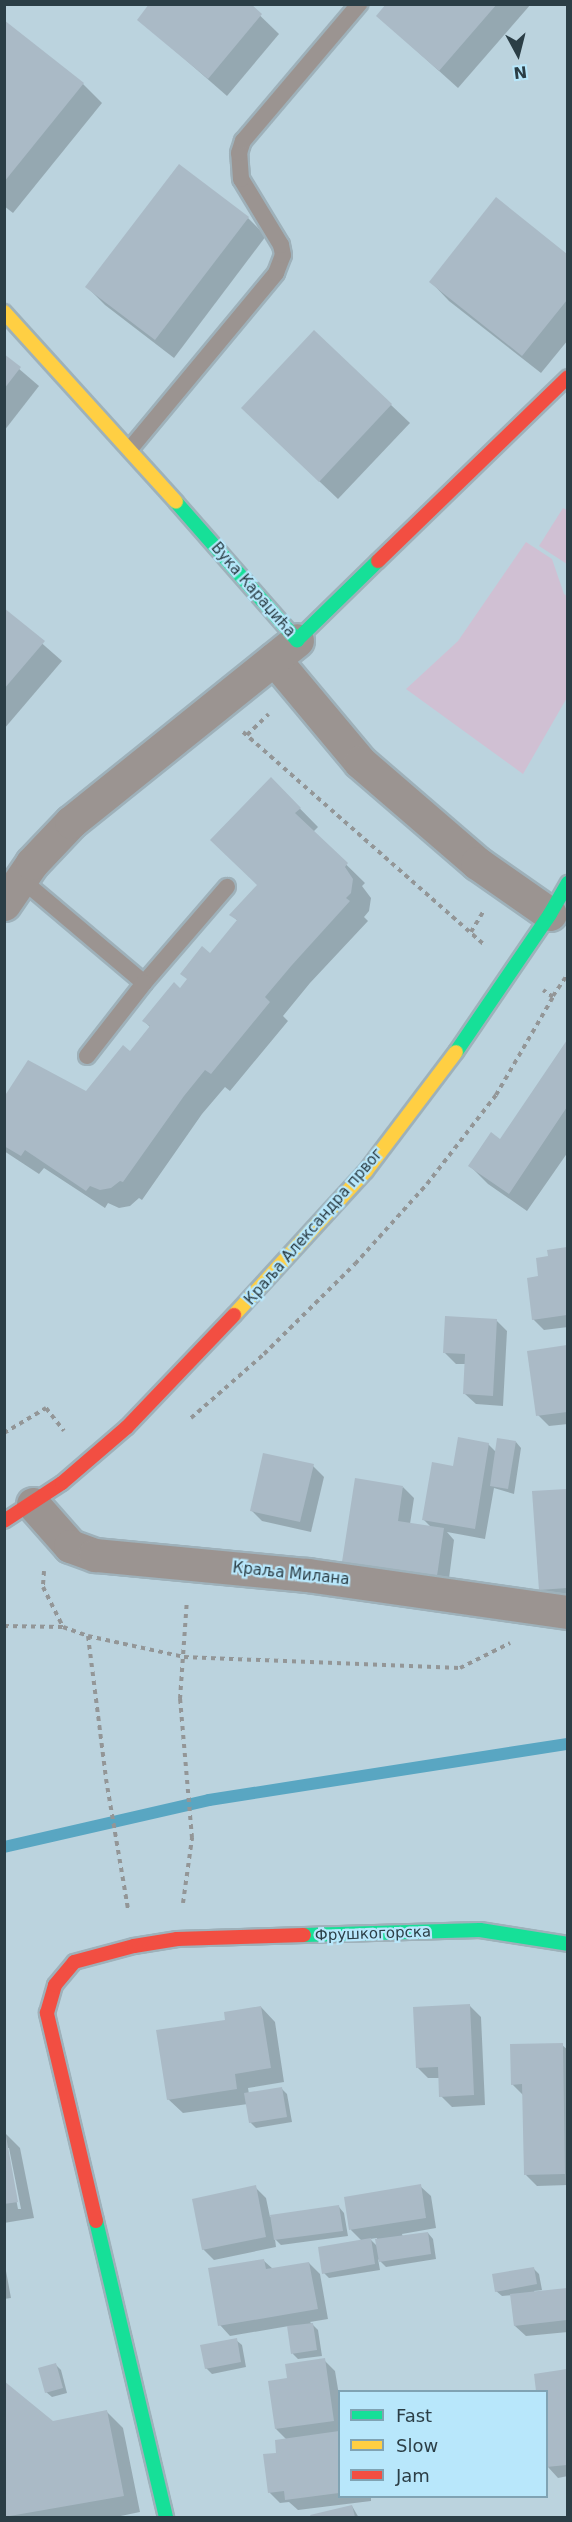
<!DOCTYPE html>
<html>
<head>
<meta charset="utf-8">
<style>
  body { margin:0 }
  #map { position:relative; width:572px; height:2522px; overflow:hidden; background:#bbd3de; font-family:"DejaVu Sans",sans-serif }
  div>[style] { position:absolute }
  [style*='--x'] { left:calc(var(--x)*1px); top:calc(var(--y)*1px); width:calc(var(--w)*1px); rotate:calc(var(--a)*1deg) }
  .green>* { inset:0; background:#d0c0d3 }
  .shadow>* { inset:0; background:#0003 }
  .stream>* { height:12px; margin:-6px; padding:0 6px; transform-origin:6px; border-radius:6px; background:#59a6c2 }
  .building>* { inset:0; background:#aabac6 }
  .path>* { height:4px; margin-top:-2px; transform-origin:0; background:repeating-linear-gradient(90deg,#939697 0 4.5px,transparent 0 9px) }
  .roads { filter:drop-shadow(2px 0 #9eb1ba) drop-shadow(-2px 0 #9eb1ba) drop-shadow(0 2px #9eb1ba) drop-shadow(0 -2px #9eb1ba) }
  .lane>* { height:16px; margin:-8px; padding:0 8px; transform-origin:8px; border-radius:8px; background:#9b9491 }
  .street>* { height:33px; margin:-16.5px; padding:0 16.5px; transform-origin:16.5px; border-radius:16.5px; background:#9b9491 }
  .fast>* { height:14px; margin:-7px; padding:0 7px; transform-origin:7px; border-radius:7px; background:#16e098 }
  .slow>* { height:14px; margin:-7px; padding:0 7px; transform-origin:7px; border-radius:7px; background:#ffcf43 }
  .jam>* { height:14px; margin:-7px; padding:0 7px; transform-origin:7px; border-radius:7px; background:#f24e42 }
  span { translate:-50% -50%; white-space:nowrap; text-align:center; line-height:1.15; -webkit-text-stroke:4.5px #b8e7fb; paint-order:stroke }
  .street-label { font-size:15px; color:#2b3e46 }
  .frame { position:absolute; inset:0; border:6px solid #2b3e46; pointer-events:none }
  .legend { position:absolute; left:338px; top:2390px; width:210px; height:108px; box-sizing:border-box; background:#b8e7fb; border:2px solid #80a3b3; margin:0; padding:8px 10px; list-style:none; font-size:18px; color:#2b3e46 }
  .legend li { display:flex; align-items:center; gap:12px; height:30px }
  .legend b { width:30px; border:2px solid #80a3b3 }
  .north { position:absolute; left:488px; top:24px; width:60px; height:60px; -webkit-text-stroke:4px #b8e7fb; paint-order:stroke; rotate:173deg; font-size:16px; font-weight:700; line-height:24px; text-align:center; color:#2b3e46 }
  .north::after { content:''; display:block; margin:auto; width:21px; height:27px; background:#2b3e46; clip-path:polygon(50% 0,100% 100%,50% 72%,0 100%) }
</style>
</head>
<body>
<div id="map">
  <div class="green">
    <i style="clip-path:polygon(563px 508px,567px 510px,567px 564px,539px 546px)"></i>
    <i style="clip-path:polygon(526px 542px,552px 559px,564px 594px,567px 596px,568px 696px,523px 774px,406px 689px,458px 641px)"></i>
  </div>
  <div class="shadow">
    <i style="clip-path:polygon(248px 4px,279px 34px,227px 96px,139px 19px)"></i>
    <i style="clip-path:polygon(388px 4px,531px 4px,458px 88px,378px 16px)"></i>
    <i style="clip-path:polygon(4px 22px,83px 84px,102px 103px,13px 213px,4px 206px)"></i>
    <i style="clip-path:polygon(496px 199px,568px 256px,568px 340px,541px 373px,449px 301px,431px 282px)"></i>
    <i style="clip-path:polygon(248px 218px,266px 236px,174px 358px,105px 305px,87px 287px)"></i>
    <i style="clip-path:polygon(314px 332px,410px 423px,338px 499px,261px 426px)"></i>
    <i style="clip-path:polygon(4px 356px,39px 386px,4px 431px)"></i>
    <i style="clip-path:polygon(4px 610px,62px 661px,4px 729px)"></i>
    <i style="clip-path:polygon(271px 779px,318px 827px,313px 832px,365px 883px,362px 886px,371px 898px,369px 911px,364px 917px,368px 921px,310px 983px,283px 1016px,288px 1021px,230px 1091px,225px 1087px,202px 1114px,142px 1200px,139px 1198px,130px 1206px,119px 1208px,108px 1203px,105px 1208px,44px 1168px,39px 1174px,4px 1151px,4px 1100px,87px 1093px,130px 1053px,151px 1028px,144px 1021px,181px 990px,211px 955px,238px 921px,231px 915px,259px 885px)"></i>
    <i style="clip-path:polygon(568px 1042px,568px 1152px,527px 1211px,488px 1184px,470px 1166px,501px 1141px)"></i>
    <i style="clip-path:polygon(568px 1249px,568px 1327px,544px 1330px,533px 1319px,540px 1278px,549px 1258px,548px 1251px)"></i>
    <i style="clip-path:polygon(496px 1320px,507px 1331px,503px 1406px,476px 1404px,465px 1394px,466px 1364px,456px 1364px,445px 1353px)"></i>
    <i style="clip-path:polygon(568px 1347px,568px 1424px,549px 1426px,538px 1415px,529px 1352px)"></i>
    <i style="clip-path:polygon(516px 1442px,521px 1448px,514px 1494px,494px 1488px,485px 1539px,447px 1532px,454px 1540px,448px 1586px,354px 1572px,344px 1562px,403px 1487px,414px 1498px,410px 1524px,431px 1527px,423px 1519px,455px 1468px,488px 1444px,496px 1452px)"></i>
    <i style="clip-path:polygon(313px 1466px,324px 1477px,311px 1532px,262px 1521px,251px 1510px)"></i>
    <i style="clip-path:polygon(566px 1490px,568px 1599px,551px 1600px,540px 1589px)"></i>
    <i style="clip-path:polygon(470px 2006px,481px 2017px,485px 2105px,452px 2107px,441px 2096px,440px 2078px,428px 2078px,417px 2067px)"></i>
    <i style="clip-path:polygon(261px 2007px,275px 2022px,284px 2082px,248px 2088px,249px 2094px,282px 2089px,287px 2094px,292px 2122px,256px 2128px,250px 2122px,248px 2104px,183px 2113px,168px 2099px)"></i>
    <i style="clip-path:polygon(562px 2045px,568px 2050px,568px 2185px,537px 2186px,526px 2175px,523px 2095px,512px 2084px)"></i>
    <i style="clip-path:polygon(evenodd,4px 2132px,20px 2148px,34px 2218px,4px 2223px,4px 2132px,6px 2148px,9px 2148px,21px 2209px,18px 2209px,6px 2148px)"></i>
    <i style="clip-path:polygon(evenodd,420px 2186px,431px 2196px,436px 2228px,402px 2234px,403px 2237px,428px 2233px,433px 2239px,436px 2259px,386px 2267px,378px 2259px,380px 2270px,329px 2278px,324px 2273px,362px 2241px,351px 2230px,346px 2198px,420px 2186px,377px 2238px,378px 2247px,370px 2239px,377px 2238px)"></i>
    <i style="clip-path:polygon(255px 2187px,266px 2198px,270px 2217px,339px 2207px,344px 2213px,348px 2236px,281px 2245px,275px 2239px,276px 2247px,214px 2260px,203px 2249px)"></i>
    <i style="clip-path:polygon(4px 2260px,11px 2298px,4px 2299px)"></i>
    <i style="clip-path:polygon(263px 2260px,273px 2269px,309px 2263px,320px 2274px,328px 2319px,310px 2322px,318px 2330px,322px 2356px,298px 2359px,293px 2354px,289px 2326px,230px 2336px,220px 2325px)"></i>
    <i style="clip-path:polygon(534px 2269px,539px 2274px,542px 2290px,534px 2291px,535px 2293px,568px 2290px,568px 2332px,526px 2336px,515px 2326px,512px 2295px,502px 2296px,496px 2291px)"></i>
    <i style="clip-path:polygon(236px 2340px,242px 2345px,246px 2367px,212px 2374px,206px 2368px)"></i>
    <i style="clip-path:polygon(324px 2360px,335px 2371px,340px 2401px,340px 2496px,371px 2496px,371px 2501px,298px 2510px,289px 2502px,280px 2503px,269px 2492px,278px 2454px,287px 2440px,276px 2429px,289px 2380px)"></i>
    <i style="clip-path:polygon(56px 2365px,61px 2370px,67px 2393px,52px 2397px,46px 2392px)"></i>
    <i style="clip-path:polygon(568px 2371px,568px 2476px,558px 2478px,548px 2467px,546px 2392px,538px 2392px,536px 2375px)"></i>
    <i style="clip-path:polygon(4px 2383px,52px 2422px,107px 2412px,123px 2428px,140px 2512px,111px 2518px,4px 2518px)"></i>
    <i style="clip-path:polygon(352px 2506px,359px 2518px,312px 2518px,312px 2516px)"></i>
  </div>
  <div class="stream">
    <i style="--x:4;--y:1847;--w:210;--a:-12.9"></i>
    <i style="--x:209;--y:1800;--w:363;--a:-8.9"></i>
  </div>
  <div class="building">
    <i style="clip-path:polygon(149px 4px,251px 4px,262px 14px,208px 79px,137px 20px)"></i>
    <i style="clip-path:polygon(386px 4px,497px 4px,439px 71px,376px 16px)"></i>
    <i style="clip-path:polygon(4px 20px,84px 83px,4px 182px)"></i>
    <i style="clip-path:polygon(179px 164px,249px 217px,155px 340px,85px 287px)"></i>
    <i style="clip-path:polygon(496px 197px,567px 254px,567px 300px,522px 356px,429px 282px)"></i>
    <i style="clip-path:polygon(314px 330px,392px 404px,319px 482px,241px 408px)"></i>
    <i style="clip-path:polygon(4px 354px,21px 367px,4px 389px)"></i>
    <i style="clip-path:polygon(4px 608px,45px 641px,4px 689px)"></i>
    <i style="clip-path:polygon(271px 777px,301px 808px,295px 813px,348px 863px,345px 867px,353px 879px,351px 893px,346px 898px,350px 901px,292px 965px,265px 997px,270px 1002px,211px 1074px,205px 1070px,184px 1096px,123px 1182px,120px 1181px,111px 1188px,100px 1190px,90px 1186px,86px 1191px,25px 1150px,21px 1156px,4px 1146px,4px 1097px,28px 1060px,86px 1091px,123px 1045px,130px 1051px,150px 1026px,142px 1021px,174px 982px,180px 988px,187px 979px,180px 974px,202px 946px,210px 953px,237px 920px,229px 915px,257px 885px,210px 840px)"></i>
    <i style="clip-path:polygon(567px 1040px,567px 1107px,509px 1194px,468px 1166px,491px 1132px,500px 1139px)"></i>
    <i style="clip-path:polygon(567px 1247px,567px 1315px,532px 1320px,527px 1278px,538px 1276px,536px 1258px,548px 1256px,547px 1250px)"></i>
    <i style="clip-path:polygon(445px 1316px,497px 1319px,493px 1396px,463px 1394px,465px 1354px,443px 1353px)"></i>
    <i style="clip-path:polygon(567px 1345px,567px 1412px,536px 1416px,527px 1351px)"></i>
    <i style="clip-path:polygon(458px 1437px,489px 1443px,475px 1529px,422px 1520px,432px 1462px,453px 1466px)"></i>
    <i style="clip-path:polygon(497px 1438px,516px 1441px,508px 1489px,490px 1486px)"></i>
    <i style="clip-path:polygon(263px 1453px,314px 1464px,300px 1522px,250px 1511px)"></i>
    <i style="clip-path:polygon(355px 1478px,403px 1486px,398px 1521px,444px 1528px,437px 1576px,342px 1562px)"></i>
    <i style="clip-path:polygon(567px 1489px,567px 1588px,539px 1590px,532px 1491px)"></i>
    <i style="clip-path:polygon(470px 2004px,474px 2095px,439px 2097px,438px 2067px,416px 2068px,413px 2007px)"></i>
    <i style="clip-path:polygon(261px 2006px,271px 2068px,235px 2074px,237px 2089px,167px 2100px,156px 2030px,225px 2020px,224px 2012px)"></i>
    <i style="clip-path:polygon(563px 2043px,565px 2174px,524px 2175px,522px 2084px,511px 2085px,510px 2044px)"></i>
    <i style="clip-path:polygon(282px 2087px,287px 2117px,249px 2123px,244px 2093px)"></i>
    <i style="clip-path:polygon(6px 2136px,18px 2202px,4px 2204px,4px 2137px)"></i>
    <i style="clip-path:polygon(421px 2184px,426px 2218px,349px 2230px,344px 2197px)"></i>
    <i style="clip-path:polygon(256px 2185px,266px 2237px,202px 2250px,192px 2199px)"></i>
    <i style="clip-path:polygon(339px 2205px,343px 2231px,274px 2240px,270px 2215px)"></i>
    <i style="clip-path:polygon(428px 2232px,431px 2254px,379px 2262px,375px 2239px)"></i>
    <i style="clip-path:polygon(371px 2238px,375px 2264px,322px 2274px,318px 2247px)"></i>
    <i style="clip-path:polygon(264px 2259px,266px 2269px,309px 2262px,318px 2309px,218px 2326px,208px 2268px)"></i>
    <i style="clip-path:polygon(534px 2267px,537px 2284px,495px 2292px,492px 2274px)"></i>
    <i style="clip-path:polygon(567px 2288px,567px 2320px,514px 2326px,510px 2294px)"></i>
    <i style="clip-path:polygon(313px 2323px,317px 2350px,291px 2354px,287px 2326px)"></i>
    <i style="clip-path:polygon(237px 2338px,241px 2362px,205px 2369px,200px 2345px)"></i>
    <i style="clip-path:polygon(325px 2358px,334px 2421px,275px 2429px,268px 2381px,287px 2378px,285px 2364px)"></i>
    <i style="clip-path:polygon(56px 2363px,63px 2388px,45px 2393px,38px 2368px)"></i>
    <i style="clip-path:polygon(567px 2369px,567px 2465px,546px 2467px,546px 2392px,536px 2391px,534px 2374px)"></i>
    <i style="clip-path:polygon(4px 2381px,53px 2421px,107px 2410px,124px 2496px,4px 2517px)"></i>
    <i style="clip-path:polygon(339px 2431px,339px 2493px,285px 2500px,284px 2491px,268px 2493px,263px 2454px,276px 2453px,275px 2440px)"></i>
    <i style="clip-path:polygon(352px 2505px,355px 2517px,311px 2517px,310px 2515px)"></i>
  </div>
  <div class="path">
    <i style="--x:243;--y:732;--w:322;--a:41.4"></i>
    <i style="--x:247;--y:735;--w:30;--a:-44"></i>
    <i style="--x:471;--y:932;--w:23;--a:-59"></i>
    <i style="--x:553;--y:996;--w:27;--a:-56"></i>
    <i style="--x:191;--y:1418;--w:97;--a:-41.2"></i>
    <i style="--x:264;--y:1354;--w:128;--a:-44.7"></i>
    <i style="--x:355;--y:1264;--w:108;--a:-48"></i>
    <i style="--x:427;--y:1184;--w:113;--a:-52.2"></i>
    <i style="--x:496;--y:1095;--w:113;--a:-59.8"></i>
    <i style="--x:553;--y:997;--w:12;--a:-145"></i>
    <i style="--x:4;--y:1433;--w:49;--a:-30.8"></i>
    <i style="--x:46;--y:1408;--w:29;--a:52"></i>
    <i style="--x:44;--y:1571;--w:16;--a:94"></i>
    <i style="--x:43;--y:1587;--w:45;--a:63.4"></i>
    <i style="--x:4;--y:1626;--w:59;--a:1"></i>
    <i style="--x:63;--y:1627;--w:27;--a:20"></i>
    <i style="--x:88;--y:1636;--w:98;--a:12.3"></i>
    <i style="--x:184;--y:1657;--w:276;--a:2.3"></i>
    <i style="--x:460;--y:1668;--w:56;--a:-26.6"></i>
    <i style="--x:88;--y:1636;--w:144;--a:82.8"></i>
    <i style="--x:106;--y:1779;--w:132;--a:80.4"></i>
    <i style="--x:183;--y:1903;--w:66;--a:-82.1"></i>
    <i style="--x:192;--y:1838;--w:140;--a:-94.9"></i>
    <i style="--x:180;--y:1699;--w:99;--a:-86"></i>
  </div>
  <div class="roads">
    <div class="lane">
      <i style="--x:130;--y:449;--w:229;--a:-50.3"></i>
      <i style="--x:276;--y:273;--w:19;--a:-69"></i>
      <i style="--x:283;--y:255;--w:10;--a:-101"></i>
      <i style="--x:281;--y:245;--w:77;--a:-121.2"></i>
      <i style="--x:241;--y:179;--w:26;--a:-94"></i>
      <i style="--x:239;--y:153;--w:13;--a:-72"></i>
      <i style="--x:243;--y:141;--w:180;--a:-49.7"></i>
      <i style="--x:21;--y:879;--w:161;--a:40.2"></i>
      <i style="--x:144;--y:983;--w:127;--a:-49.2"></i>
      <i style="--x:87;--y:1056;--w:93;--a:-52"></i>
    </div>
    <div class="street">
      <i style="--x:274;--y:659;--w:134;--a:50.1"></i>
      <i style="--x:360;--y:762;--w:155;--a:40.8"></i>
      <i style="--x:477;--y:863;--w:89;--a:34.9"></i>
      <i style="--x:4;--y:904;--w:50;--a:-55.7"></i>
      <i style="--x:32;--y:863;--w:57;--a:-46.4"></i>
      <i style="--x:71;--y:822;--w:290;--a:-38.8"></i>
      <i style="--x:33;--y:1504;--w:56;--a:48.6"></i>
      <i style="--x:70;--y:1546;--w:27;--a:20"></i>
      <i style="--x:95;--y:1555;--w:213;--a:5.4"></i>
      <i style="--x:307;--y:1575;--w:264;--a:8.1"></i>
    </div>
    <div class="fast">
      <i style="--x:176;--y:502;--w:184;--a:48.8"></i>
      <i style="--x:297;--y:640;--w:113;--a:-44.3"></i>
      <i style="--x:456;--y:1052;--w:167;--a:-55.7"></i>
      <i style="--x:550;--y:914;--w:36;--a:-60"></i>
      <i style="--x:304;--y:1935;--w:176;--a:-1.6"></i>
      <i style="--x:480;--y:1930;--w:89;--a:9"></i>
      <i style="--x:96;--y:2221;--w:305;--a:76.7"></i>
    </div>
    <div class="slow">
      <i style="--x:4;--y:312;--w:256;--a:47.8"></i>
      <i style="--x:234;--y:1315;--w:195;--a:-47.5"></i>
      <i style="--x:366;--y:1171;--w:149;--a:-52.9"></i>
    </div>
    <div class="jam">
      <i style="--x:378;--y:561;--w:264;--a:-44.1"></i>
      <i style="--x:4;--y:1521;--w:69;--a:-33.2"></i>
      <i style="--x:62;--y:1483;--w:86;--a:-40.7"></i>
      <i style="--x:127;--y:1427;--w:155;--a:-46.3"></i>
      <i style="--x:96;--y:2221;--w:214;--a:-103.3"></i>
      <i style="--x:47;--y:2013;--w:29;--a:-74"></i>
      <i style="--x:55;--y:1985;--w:30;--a:-50"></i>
      <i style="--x:74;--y:1962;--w:62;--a:-14.9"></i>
      <i style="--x:134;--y:1946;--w:44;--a:-9.2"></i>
      <i style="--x:177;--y:1939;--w:127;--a:-1.8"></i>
    </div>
  </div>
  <div class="street-label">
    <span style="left:253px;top:590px;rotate:49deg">Вука Караџића</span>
    <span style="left:314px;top:1227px;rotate:-49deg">Краља Александра првог</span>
    <span style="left:291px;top:1574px;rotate:6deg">Краља Милана</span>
    <span style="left:373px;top:1934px;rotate:-2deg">Фрушкогорска</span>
  </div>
  <div class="frame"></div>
  <ul class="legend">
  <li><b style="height:8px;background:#16e098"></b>Fast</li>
  <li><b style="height:8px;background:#ffcf43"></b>Slow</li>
  <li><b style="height:8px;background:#f24e42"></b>Jam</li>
  </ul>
  <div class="north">N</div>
</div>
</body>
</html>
